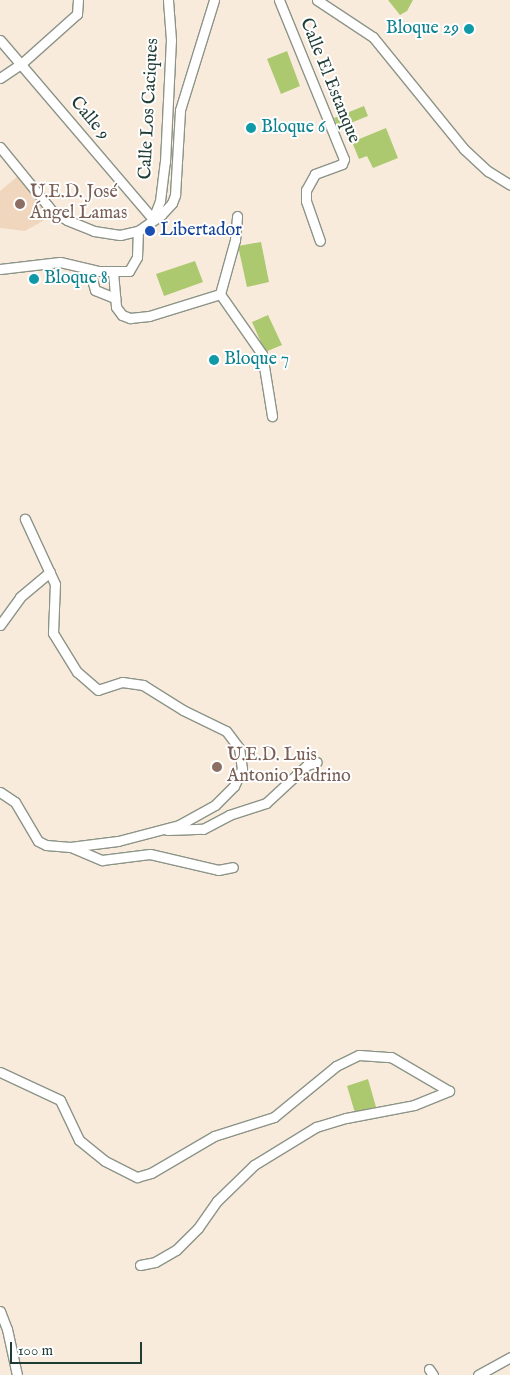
<!DOCTYPE html>
<html>
<head>
<meta charset="utf-8">
<style>
  body { margin:0 }
  #map { position:relative; width:510px; height:1375px; overflow:hidden; background:#f9ebdc; font-family:"IM FELL English",serif }
  div>[style] { position:absolute }
  [style*='--x'] { left:calc(var(--x)*1px); top:calc(var(--y)*1px); width:calc(var(--w)*1px); rotate:calc(var(--a)*1deg) }
  .built>* { inset:0; background:#f0d6bc }
  .green>* { inset:0; background:#adc970 }
  .roads { filter:drop-shadow(1px 0 #8c9488) drop-shadow(-1px 0 #8c9488) drop-shadow(0 1px #8c9488) drop-shadow(0 -1px #8c9488) }
  .minor>* { height:9px; margin:-4.5px; padding:0 4.5px; transform-origin:4.5px; border-radius:4.5px; background:#fff }
  .dots>* { width:14px; height:14px; translate:-50% -50%; box-sizing:border-box; border:2px solid #fff; border-radius:50% }
  span { translate:-50% -50%; white-space:nowrap; text-align:center; line-height:1.15; -webkit-text-stroke:4px #fff; paint-order:stroke }
  .culture-label { font-size:18px; color:#0d838f }
  .right { translate:-100% -50%; text-align:right }
  .left { translate:0 -50%; text-align:left }
  .street-label { font-size:18px; color:#1f3d34 }
  .education-label { font-size:18px; color:#785e54 }
  .transit-label { font-size:18px; color:#164399 }
  .scale { position:absolute; left:10px; top:1342px; width:132px; height:22px; box-sizing:border-box; border:2px solid #1f3d34; border-top:0; padding-left:6px; font-size:15px; line-height:18px; white-space:nowrap; color:#1f3d34; -webkit-text-stroke:4px #fff; paint-order:stroke }
</style>
</head>
<body>
<div id="map">
  <div class="built">
    <i style="clip-path:polygon(18px 176px,50px 217px,25px 231px,0 228px,0 191px)"></i>
  </div>
  <div class="green">
    <i style="clip-path:polygon(388px 0,413px 0,407px 11px,400px 15px)"></i>
    <i style="clip-path:polygon(287px 51px,300px 86px,281px 94px,267px 59px)"></i>
    <i style="clip-path:polygon(364px 106px,368px 116px,338px 128px,334px 118px)"></i>
    <i style="clip-path:polygon(386px 128px,398px 158px,373px 168px,367px 156px,359px 159px,352px 142px)"></i>
    <i style="clip-path:polygon(261px 242px,269px 282px,247px 287px,238px 246px)"></i>
    <i style="clip-path:polygon(195px 261px,203px 282px,164px 296px,156px 274px)"></i>
    <i style="clip-path:polygon(268px 315px,282px 345px,265px 352px,252px 322px)"></i>
    <i style="clip-path:polygon(368px 1079px,376px 1107px,355px 1113px,347px 1086px)"></i>
  </div>
  <div class="roads">
    <div class="minor">
      <i style="--x:279;--y:0;--w:172;--a:67.8"></i>
      <i style="--x:344;--y:159;--w:5;--a:112"></i>
      <i style="--x:342;--y:164;--w:29;--a:160"></i>
      <i style="--x:315;--y:174;--w:18;--a:119"></i>
      <i style="--x:306;--y:190;--w:11;--a:90"></i>
      <i style="--x:306;--y:201;--w:42;--a:70.7"></i>
      <i style="--x:317;--y:0;--w:67;--a:33.5"></i>
      <i style="--x:373;--y:37;--w:144;--a:50.9"></i>
      <i style="--x:464;--y:149;--w:33;--a:43"></i>
      <i style="--x:488;--y:171;--w:26;--a:32"></i>
      <i style="--x:0;--y:40;--w:235;--a:49.5"></i>
      <i style="--x:0;--y:78;--w:25;--a:-34"></i>
      <i style="--x:21;--y:64;--w:75;--a:-41.8"></i>
      <i style="--x:77;--y:14;--w:14;--a:-86"></i>
      <i style="--x:0;--y:147;--w:82;--a:50.9"></i>
      <i style="--x:52;--y:211;--w:17;--a:31"></i>
      <i style="--x:67;--y:220;--w:29;--a:22"></i>
      <i style="--x:94;--y:231;--w:26;--a:9"></i>
      <i style="--x:120;--y:235;--w:18;--a:-13"></i>
      <i style="--x:138;--y:231;--w:28;--a:-35"></i>
      <i style="--x:161;--y:215;--w:16;--a:-47"></i>
      <i style="--x:172;--y:203;--w:9;--a:-69"></i>
      <i style="--x:175;--y:195;--w:85;--a:-86.6"></i>
      <i style="--x:180;--y:110;--w:115;--a:-72.8"></i>
      <i style="--x:153;--y:219;--w:19;--a:-69"></i>
      <i style="--x:160;--y:201;--w:39;--a:-83"></i>
      <i style="--x:165;--y:162;--w:122;--a:-87.2"></i>
      <i style="--x:171;--y:40;--w:40;--a:-94.3"></i>
      <i style="--x:0;--y:269;--w:60;--a:-6.7"></i>
      <i style="--x:60;--y:262;--w:39;--a:13"></i>
      <i style="--x:98;--y:271;--w:31;--a:0"></i>
      <i style="--x:129;--y:271;--w:16;--a:-60"></i>
      <i style="--x:137;--y:257;--w:26;--a:-88"></i>
      <i style="--x:89;--y:269;--w:22;--a:74"></i>
      <i style="--x:95;--y:290;--w:22;--a:22"></i>
      <i style="--x:113;--y:272;--w:35;--a:85"></i>
      <i style="--x:116;--y:307;--w:10;--a:53"></i>
      <i style="--x:122;--y:315;--w:9;--a:21"></i>
      <i style="--x:130;--y:318;--w:19;--a:-6"></i>
      <i style="--x:149;--y:316;--w:74;--a:-17.2"></i>
      <i style="--x:220;--y:294;--w:73;--a:55"></i>
      <i style="--x:262;--y:354;--w:63;--a:80.8"></i>
      <i style="--x:220;--y:294;--w:56;--a:-74.5"></i>
      <i style="--x:235;--y:240;--w:24;--a:-85"></i>
      <i style="--x:0;--y:625;--w:34;--a:-54"></i>
      <i style="--x:20;--y:597;--w:39;--a:-40"></i>
      <i style="--x:0;--y:792;--w:18;--a:34"></i>
      <i style="--x:15;--y:802;--w:45;--a:59.5"></i>
      <i style="--x:38;--y:841;--w:9;--a:27"></i>
      <i style="--x:46;--y:845;--w:24;--a:5"></i>
      <i style="--x:70;--y:847;--w:48;--a:-7.1"></i>
      <i style="--x:118;--y:841;--w:63;--a:-14.7"></i>
      <i style="--x:179;--y:825;--w:41;--a:-29.1"></i>
      <i style="--x:215;--y:805;--w:27;--a:-45"></i>
      <i style="--x:234;--y:786;--w:19;--a:-65"></i>
      <i style="--x:242;--y:769;--w:21;--a:-98"></i>
      <i style="--x:239;--y:748;--w:21;--a:-127"></i>
      <i style="--x:226;--y:731;--w:48;--a:-154"></i>
      <i style="--x:183;--y:710;--w:47;--a:-148"></i>
      <i style="--x:143;--y:685;--w:21;--a:-172"></i>
      <i style="--x:122;--y:682;--w:25;--a:162"></i>
      <i style="--x:98;--y:690;--w:28;--a:-139"></i>
      <i style="--x:77;--y:672;--w:46;--a:-121.6"></i>
      <i style="--x:53;--y:633;--w:49;--a:-87.7"></i>
      <i style="--x:55;--y:584;--w:72;--a:-114.8"></i>
      <i style="--x:167;--y:830;--w:36;--a:-2"></i>
      <i style="--x:203;--y:829;--w:30;--a:-28"></i>
      <i style="--x:229;--y:815;--w:39;--a:-18"></i>
      <i style="--x:266;--y:803;--w:56;--a:-42.8"></i>
      <i style="--x:307;--y:765;--w:10;--a:-17"></i>
      <i style="--x:71;--y:847;--w:34;--a:23"></i>
      <i style="--x:102;--y:860;--w:48;--a:-7.1"></i>
      <i style="--x:150;--y:854;--w:70;--a:13.2"></i>
      <i style="--x:218;--y:870;--w:15;--a:-11"></i>
      <i style="--x:0;--y:1072;--w:66;--a:25"></i>
      <i style="--x:60;--y:1100;--w:44;--a:64.6"></i>
      <i style="--x:79;--y:1140;--w:33;--a:39"></i>
      <i style="--x:105;--y:1161;--w:36;--a:27"></i>
      <i style="--x:137;--y:1177;--w:15;--a:-16"></i>
      <i style="--x:151;--y:1173;--w:73;--a:-30.4"></i>
      <i style="--x:214;--y:1136;--w:63;--a:-17.6"></i>
      <i style="--x:274;--y:1117;--w:80;--a:-39.4"></i>
      <i style="--x:336;--y:1066;--w:25;--a:-26"></i>
      <i style="--x:359;--y:1055;--w:32;--a:4"></i>
      <i style="--x:391;--y:1057;--w:67;--a:30.4"></i>
      <i style="--x:140;--y:1265;--w:15;--a:-11"></i>
      <i style="--x:155;--y:1262;--w:24;--a:-30"></i>
      <i style="--x:176;--y:1250;--w:31;--a:-45"></i>
      <i style="--x:198;--y:1228;--w:33;--a:-55"></i>
      <i style="--x:217;--y:1201;--w:52;--a:-44.2"></i>
      <i style="--x:254;--y:1165;--w:73;--a:-31.5"></i>
      <i style="--x:316;--y:1127;--w:31;--a:-17"></i>
      <i style="--x:346;--y:1118;--w:69;--a:-10.8"></i>
      <i style="--x:414;--y:1105;--w:38;--a:-22"></i>
      <i style="--x:0;--y:1311;--w:19;--a:69"></i>
      <i style="--x:7;--y:1329;--w:47;--a:77.7"></i>
      <i style="--x:429;--y:1369;--w:7;--a:56"></i>
      <i style="--x:478;--y:1375;--w:37;--a:-29"></i>
    </div>
  </div>
  <div class="dots">
    <i style="left:469px;top:29px;background:#0f9aa8"></i>
    <i style="left:251px;top:128px;background:#0f9aa8"></i>
    <i style="left:20px;top:204px;background:#8d6e63"></i>
    <i style="left:150px;top:231px;background:#1a4fb4"></i>
    <i style="left:34px;top:279px;background:#0f9aa8"></i>
    <i style="left:214px;top:360px;background:#0f9aa8"></i>
    <i style="left:217px;top:767px;background:#8d6e63"></i>
  </div>
  <div class="culture-label">
    <span class="right" style="left:459px;top:29px">Bloque 29</span>
    <span class="left" style="left:261px;top:128px">Bloque 6</span>
    <span class="left" style="left:44px;top:279px">Bloque 8</span>
    <span class="left" style="left:224px;top:360px">Bloque 7</span>
  </div>
  <div class="street-label">
    <span style="left:329px;top:81px;rotate:68deg">Calle El Estanque</span>
    <span style="left:150px;top:109px;rotate:-87deg">Calle Los Caciques</span>
    <span style="left:89px;top:119px;rotate:50deg">Calle 9</span>
  </div>
  <div class="education-label">
    <span class="left" style="left:30px;top:204px">U.E.D. José<br>Ángel Lamas</span>
    <span class="left" style="left:227px;top:767px">U.E.D. Luis<br>Antonio Padrino</span>
  </div>
  <div class="transit-label">
    <span class="left" style="left:160px;top:231px">Libertador</span>
  </div>
  <div class="scale">100 m</div>
</div>
</body>
</html>
